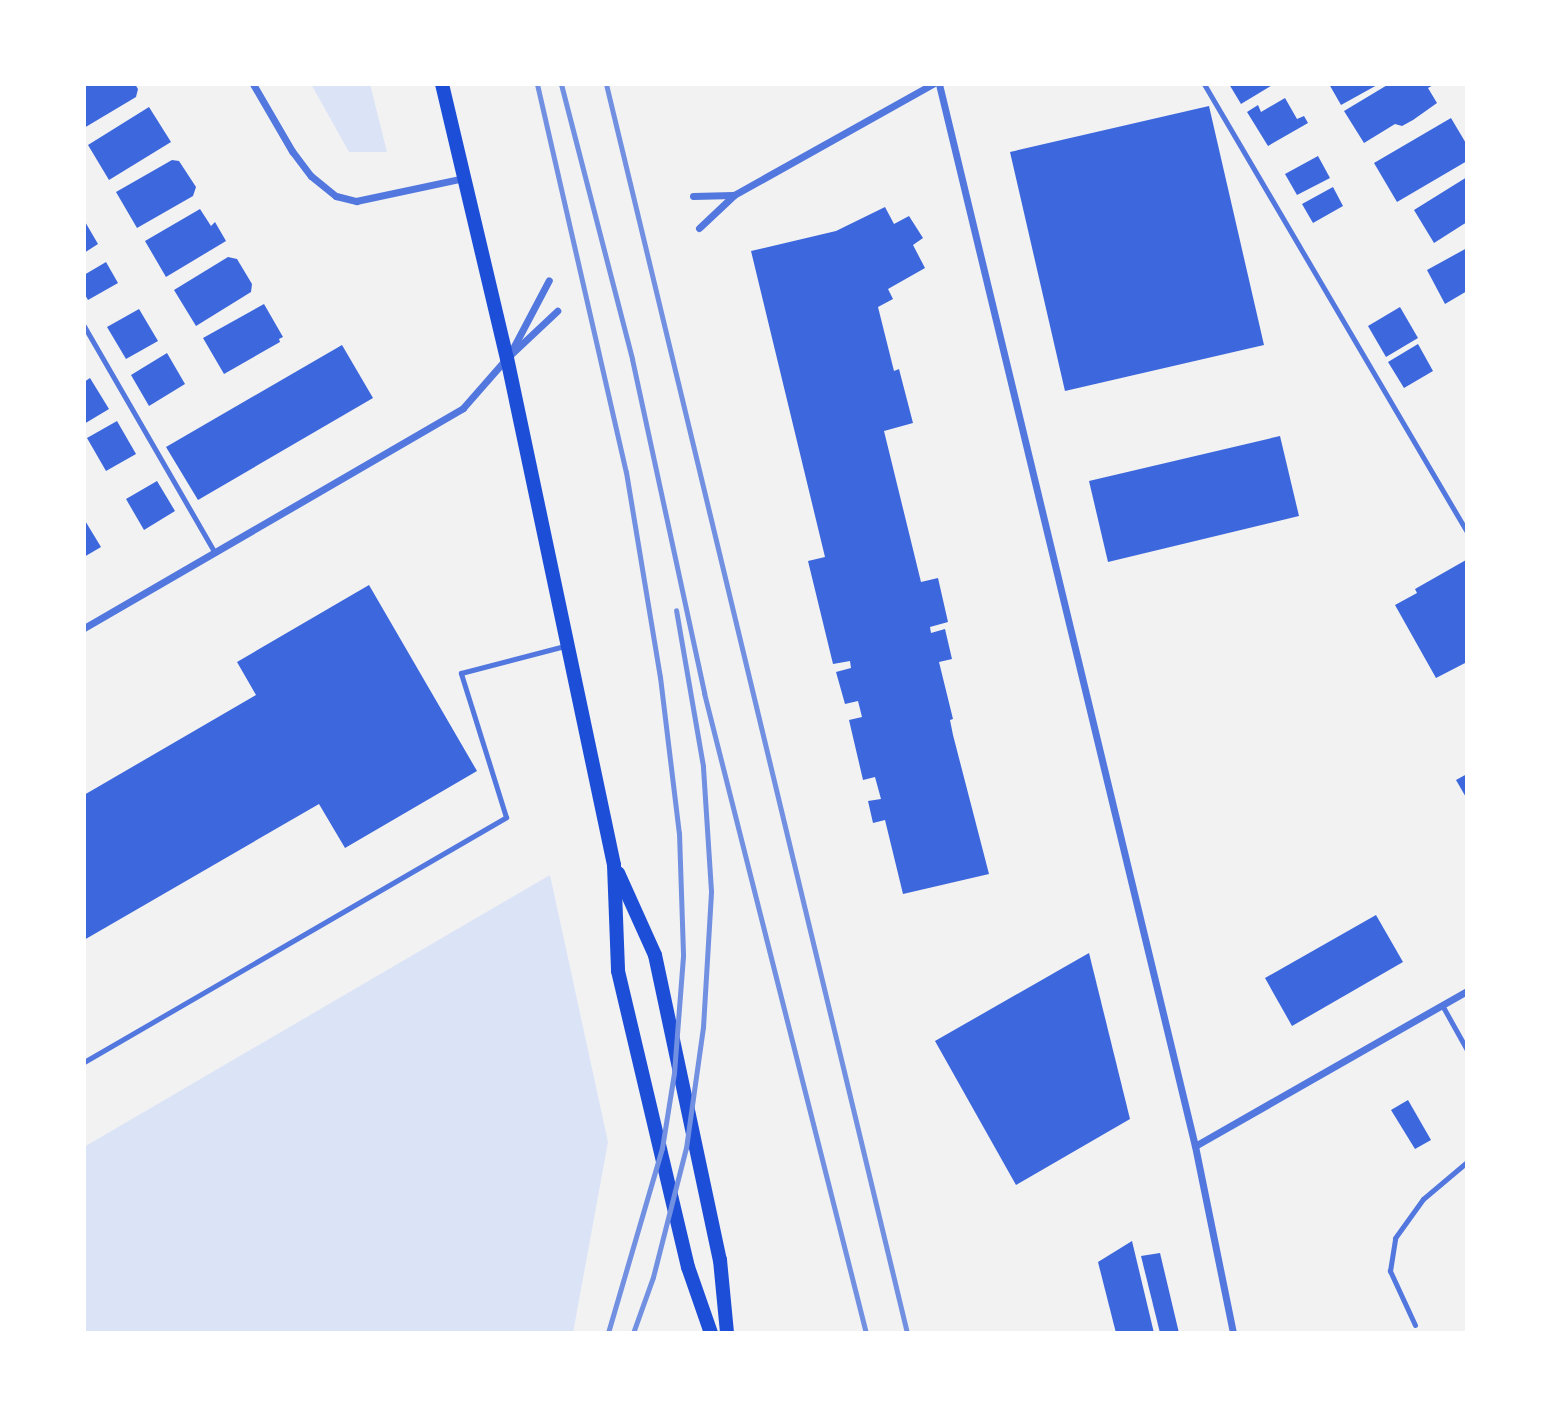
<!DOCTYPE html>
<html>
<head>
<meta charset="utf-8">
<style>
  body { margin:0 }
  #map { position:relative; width:1551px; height:1417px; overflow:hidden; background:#f2f2f2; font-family:"Sofia Sans Condensed",sans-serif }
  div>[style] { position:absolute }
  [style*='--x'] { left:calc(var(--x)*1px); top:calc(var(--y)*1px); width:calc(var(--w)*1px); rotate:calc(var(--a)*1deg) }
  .green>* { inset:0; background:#dbe4f7 }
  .building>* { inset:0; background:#3d67dc }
  .service>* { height:5px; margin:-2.5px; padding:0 2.5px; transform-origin:2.5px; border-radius:2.5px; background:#5277de }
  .minor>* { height:7px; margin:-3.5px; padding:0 3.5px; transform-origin:3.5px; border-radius:3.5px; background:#5277de }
  .secondary>* { height:14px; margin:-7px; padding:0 7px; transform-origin:7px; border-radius:7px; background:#1d4ed8 }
  .rail>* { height:5px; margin:-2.5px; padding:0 2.5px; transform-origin:2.5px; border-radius:2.5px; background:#7290e2 }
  span { translate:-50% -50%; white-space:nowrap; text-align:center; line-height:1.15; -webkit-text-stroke:6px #fff; paint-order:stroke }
  .frame { position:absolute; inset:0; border:86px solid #fff; pointer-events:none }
</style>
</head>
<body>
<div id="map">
  <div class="green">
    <i style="clip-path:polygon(311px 84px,370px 84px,387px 152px,349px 152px)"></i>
    <i style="clip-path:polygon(550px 875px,608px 1142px,573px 1333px,84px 1333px,84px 1147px)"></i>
  </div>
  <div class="building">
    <i style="clip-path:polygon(84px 84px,135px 84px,138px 89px,136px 97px,84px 128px)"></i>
    <i style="clip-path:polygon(1229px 84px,1274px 84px,1241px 104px)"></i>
    <i style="clip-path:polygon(1329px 84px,1379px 84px,1341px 105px)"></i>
    <i style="clip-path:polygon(1389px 84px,1435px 84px,1428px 88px,1437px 103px,1413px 120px,1402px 126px,1395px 124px,1364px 143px,1344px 111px)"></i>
    <i style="clip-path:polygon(1285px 98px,1297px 119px,1304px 116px,1308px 123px,1268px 146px,1247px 112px,1258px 105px,1261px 112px)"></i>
    <i style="clip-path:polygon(1209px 106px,1264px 345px,1065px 391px,1010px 152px)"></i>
    <i style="clip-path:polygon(149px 107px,171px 142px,109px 180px,88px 145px)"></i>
    <i style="clip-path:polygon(1451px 118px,1467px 145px,1467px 161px,1397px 202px,1374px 163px)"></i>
    <i style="clip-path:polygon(1318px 156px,1330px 178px,1297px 195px,1285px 174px)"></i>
    <i style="clip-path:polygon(172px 160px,179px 161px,196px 187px,193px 196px,137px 228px,116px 192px)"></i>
    <i style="clip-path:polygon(1467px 177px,1467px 222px,1434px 243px,1414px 210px)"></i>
    <i style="clip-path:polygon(1333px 187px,1343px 206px,1313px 223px,1302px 204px)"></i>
    <i style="clip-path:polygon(885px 207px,894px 224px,909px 216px,923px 238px,913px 245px,925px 268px,888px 289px,893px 299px,878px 307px,894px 371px,899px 369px,913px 423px,884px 431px,921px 582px,938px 578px,948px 622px,930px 627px,931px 633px,945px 629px,952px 659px,939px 662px,953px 719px,950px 720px,953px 735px,989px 874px,903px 894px,885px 820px,873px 823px,868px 801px,881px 799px,875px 777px,863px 780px,849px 720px,862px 717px,858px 701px,845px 704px,836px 672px,851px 668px,850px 661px,833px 664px,808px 561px,825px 557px,751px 251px,836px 231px)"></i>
    <i style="clip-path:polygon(200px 209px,211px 226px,215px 222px,226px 241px,166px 277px,145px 241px)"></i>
    <i style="clip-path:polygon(84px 220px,98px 244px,84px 253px)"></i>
    <i style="clip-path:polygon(1467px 248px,1467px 291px,1445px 304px,1427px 270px)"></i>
    <i style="clip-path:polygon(228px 257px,237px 259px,252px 284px,251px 292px,196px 326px,174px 290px)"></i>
    <i style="clip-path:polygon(106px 262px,118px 283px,88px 300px,84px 293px,84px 275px)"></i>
    <i style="clip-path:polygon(264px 304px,283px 337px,279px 339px,280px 342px,224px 374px,203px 338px)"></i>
    <i style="clip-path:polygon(1400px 307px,1418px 338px,1386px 357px,1368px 326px)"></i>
    <i style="clip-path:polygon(139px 309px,158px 341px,126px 359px,107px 327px)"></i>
    <i style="clip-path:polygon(1418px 344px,1433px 371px,1404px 388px,1388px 362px)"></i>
    <i style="clip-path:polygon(342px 345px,373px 398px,198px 500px,166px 447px)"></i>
    <i style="clip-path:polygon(167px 353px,185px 384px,149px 406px,131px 375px)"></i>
    <i style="clip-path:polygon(90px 378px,109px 409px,84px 424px,84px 382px)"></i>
    <i style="clip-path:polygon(117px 421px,136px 454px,106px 471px,87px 438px)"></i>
    <i style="clip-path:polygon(1280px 436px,1299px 516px,1108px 562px,1089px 481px)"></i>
    <i style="clip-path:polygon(157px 481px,175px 511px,144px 530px,126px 499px)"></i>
    <i style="clip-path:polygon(84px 519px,101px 547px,84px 557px)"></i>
    <i style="clip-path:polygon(1466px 560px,1467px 662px,1436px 678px,1395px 605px,1417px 593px,1415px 589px)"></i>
    <i style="clip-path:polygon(369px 585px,477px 771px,345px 848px,319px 804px,84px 940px,84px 795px,256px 695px,237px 662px)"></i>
    <i style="clip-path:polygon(1467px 774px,1467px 799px,1456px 780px)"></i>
    <i style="clip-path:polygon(1376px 915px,1403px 962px,1292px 1026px,1265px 978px)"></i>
    <i style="clip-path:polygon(1089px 953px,1130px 1119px,1016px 1185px,935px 1041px)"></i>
    <i style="clip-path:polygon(1408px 1100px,1431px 1140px,1415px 1149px,1391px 1110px)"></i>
    <i style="clip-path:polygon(1132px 1241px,1154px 1333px,1116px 1333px,1098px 1262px)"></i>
    <i style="clip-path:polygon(1160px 1253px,1179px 1333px,1160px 1333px,1141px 1256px)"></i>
  </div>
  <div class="service">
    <i style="--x:1204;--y:84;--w:519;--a:59.58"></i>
    <i style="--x:84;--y:326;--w:262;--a:60"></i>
    <i style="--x:1442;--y:1005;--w:51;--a:60.9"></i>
    <i style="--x:84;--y:1062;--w:488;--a:-30.1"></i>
    <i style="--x:506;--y:817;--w:151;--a:-107.4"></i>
    <i style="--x:461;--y:673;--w:107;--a:-14.6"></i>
    <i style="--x:1415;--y:1325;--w:60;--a:-114.8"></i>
    <i style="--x:1390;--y:1271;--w:33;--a:-81"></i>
    <i style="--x:1395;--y:1238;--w:48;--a:-54.3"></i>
    <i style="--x:1423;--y:1199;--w:57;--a:-40.1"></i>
  </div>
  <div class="minor">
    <i style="--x:253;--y:84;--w:78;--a:59.8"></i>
    <i style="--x:292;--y:151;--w:31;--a:53"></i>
    <i style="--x:311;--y:176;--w:32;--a:39"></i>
    <i style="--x:336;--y:196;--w:21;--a:14"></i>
    <i style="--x:356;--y:201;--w:110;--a:-12"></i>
    <i style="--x:939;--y:84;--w:1092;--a:76.45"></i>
    <i style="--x:1195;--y:1146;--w:191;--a:78.5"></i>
    <i style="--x:693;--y:196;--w:40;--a:-1.4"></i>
    <i style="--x:699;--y:228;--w:48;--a:-43.3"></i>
    <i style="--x:734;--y:195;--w:228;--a:-29.2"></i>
    <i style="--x:511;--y:352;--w:81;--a:-62.2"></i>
    <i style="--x:84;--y:628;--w:438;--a:-30.1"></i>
    <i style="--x:463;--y:408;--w:67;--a:-48.7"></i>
    <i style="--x:507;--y:358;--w:69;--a:-43.2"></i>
    <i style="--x:1195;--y:1146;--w:313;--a:-29.7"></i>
  </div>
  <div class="secondary">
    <i style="--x:442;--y:84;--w:282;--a:76.7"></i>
    <i style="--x:507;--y:358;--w:518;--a:78.08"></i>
    <i style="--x:614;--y:865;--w:106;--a:87.8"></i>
    <i style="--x:618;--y:971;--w:304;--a:76.7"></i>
    <i style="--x:688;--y:1267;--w:70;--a:70.8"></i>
    <i style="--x:618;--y:873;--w:90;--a:65.7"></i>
    <i style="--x:655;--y:955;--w:312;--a:78"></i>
    <i style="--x:720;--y:1260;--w:73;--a:84.5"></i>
  </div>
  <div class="rail">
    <i style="--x:537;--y:84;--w:398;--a:77.1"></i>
    <i style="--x:626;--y:472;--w:208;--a:80.6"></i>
    <i style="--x:660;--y:677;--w:157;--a:83.1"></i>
    <i style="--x:679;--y:833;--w:123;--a:88.1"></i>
    <i style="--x:683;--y:956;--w:117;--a:94.4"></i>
    <i style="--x:674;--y:1073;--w:76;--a:99.1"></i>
    <i style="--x:662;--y:1148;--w:193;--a:106.3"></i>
    <i style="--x:561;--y:84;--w:284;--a:75.5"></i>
    <i style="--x:632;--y:359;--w:342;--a:77.8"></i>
    <i style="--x:704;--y:693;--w:660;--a:75.8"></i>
    <i style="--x:606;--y:84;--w:1285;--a:76.45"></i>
    <i style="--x:633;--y:1333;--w:59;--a:-70.3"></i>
    <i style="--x:653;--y:1277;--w:133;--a:-75.7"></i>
    <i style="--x:686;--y:1148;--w:122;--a:-82"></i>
    <i style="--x:703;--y:1027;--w:136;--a:-86.6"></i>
    <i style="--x:711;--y:891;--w:125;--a:-93.7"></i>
    <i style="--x:703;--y:766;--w:158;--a:-99.8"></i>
  </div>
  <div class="frame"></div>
</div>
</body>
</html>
